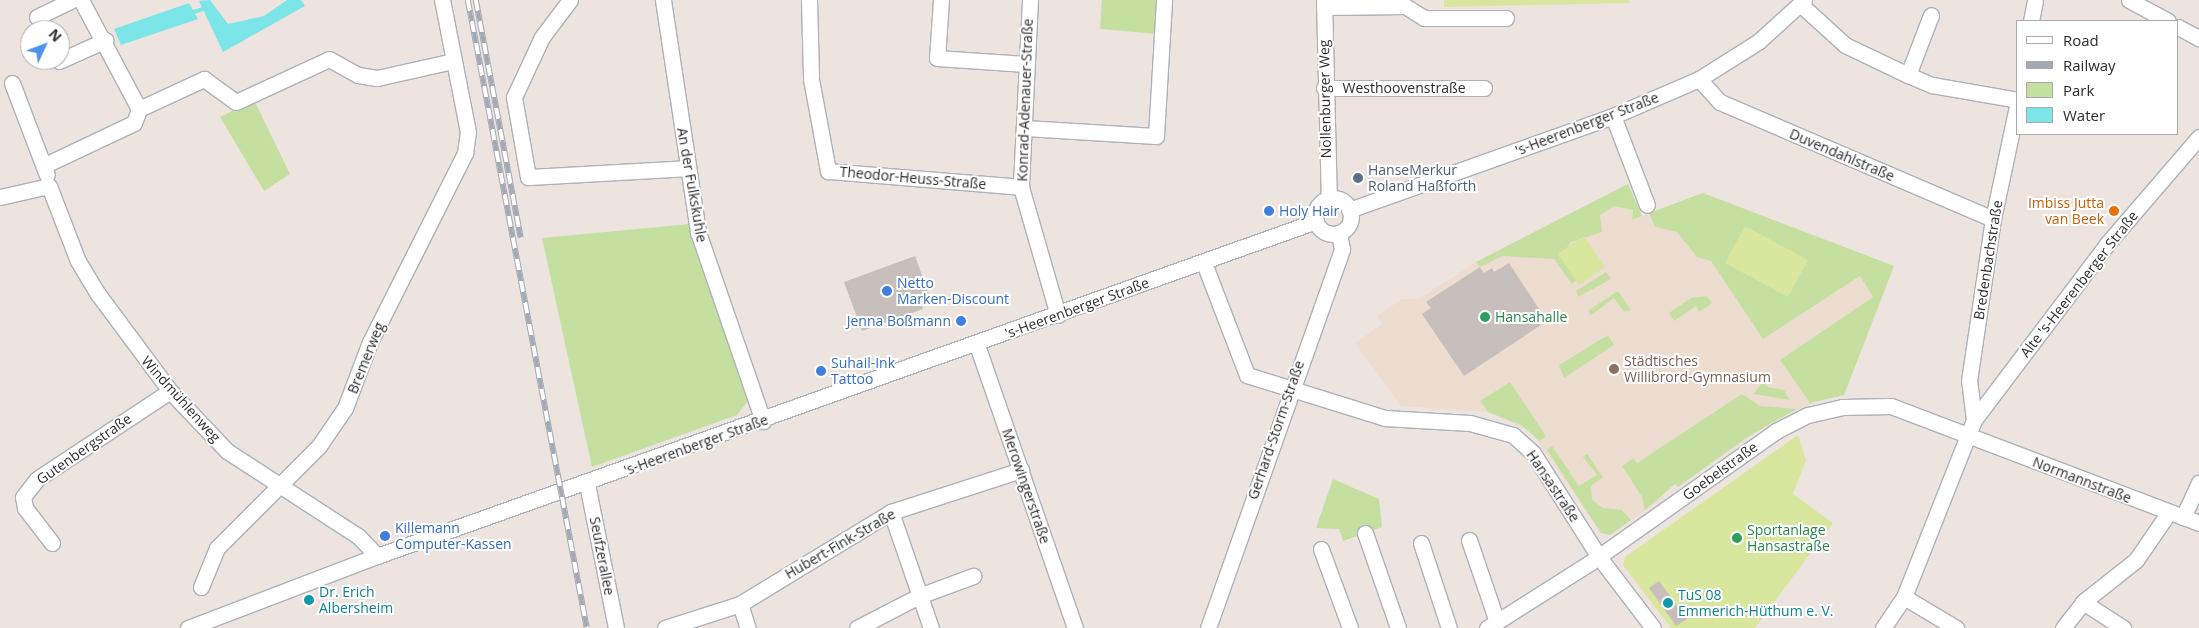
<!DOCTYPE html>
<html>
<head>
<meta charset="utf-8">
<style>
  body { margin:0 }
  #map { position:relative; width:2199px; height:628px; overflow:hidden; background:#ede4e0; font-family:"Open Sans",sans-serif }
  div>[style] { position:absolute }
  [style*='--x'] { left:calc(var(--x)*1px); top:calc(var(--y)*1px); width:calc(var(--w)*1px); rotate:calc(var(--a)*1deg) }
  .education>* { inset:0; background:#edddd1 }
  .green>* { inset:0; background:#c5dfa0 }
  .pitch>* { inset:0; background:#d9e69d }
  .water>* { inset:0; background:#7be5e7 }
  .stream>* { height:4px; margin:-2px; padding:0 2px; transform-origin:2px; border-radius:2px; background:#7be5e7 }
  .building>* { inset:0; background:#c6bfbb }
  .roads { filter:drop-shadow(1px 0 #acb2b8) drop-shadow(-1px 0 #acb2b8) drop-shadow(0 1px #acb2b8) drop-shadow(0 -1px #acb2b8) }
  .minor>* { height:15px; margin:-7.5px; padding:0 7.5px; transform-origin:7.5px; border-radius:7.5px; background:#fff }
  .minor>.ring { margin:-7.5px; padding:0; box-sizing:content-box; background:none; border:15px solid #fff; border-radius:50% }
  .rail>* { height:5.5px; margin-top:-2.75px; transform-origin:0; background:repeating-linear-gradient(90deg,#fff 0 11px,#a3aab5 0 22px); box-sizing:border-box; border-block:1px solid #a3aab5 }
  .dots>* { width:14px; height:14px; translate:-50% -50%; box-sizing:border-box; border:2px solid #fff; border-radius:50% }
  span { translate:-50% -50%; white-space:nowrap; text-align:center; line-height:1.15; -webkit-text-stroke:4px #fff; paint-order:stroke }
  .street-label { font-size:14px; color:#2c2c2c }
  .service-label { font-size:14px; color:#4e5e75 }
  .left { translate:0 -50%; text-align:left }
  .food-label { font-size:14px; color:#c56008 }
  .right { translate:-100% -50%; text-align:right }
  .shop-label { font-size:14px; color:#366cbe }
  .leisure-label { font-size:14px; color:#27864d }
  .education-label { font-size:14px; color:#785e54 }
  .culture-label { font-size:14px; color:#0d838f }
  .legend { position:absolute; left:2016px; top:20px; width:162px; height:115px; box-sizing:border-box; background:#fff; border:1px solid #ababab; margin:0; padding:6px 9px; list-style:none; font-size:15px; color:#2c2c2c }
  .legend li { display:flex; align-items:center; gap:10px; height:25px }
  .legend b { width:25px; border:1px solid #ababab }
  .north { position:absolute; left:20px; top:20px; width:50px; height:50px; box-sizing:border-box; background:#fff; border:1px solid #ababab; border-radius:50%; rotate:47deg; font-size:14px; font-weight:700; line-height:20px; text-align:center; color:#2c2c2c }
  .north::after { content:''; display:block; margin:auto; width:18px; height:22px; background:#4c92ee; clip-path:polygon(50% 0,100% 100%,50% 72%,0 100%) }
</style>
</head>
<body>
<div id="map">
  <div class="education">
    <i style="clip-path:polygon(1628px 184px,1642px 216px,1703px 193px,1894px 266px,1844px 395px,1821px 399px,1773px 421px,1678px 487px,1675px 484px,1661px 494px,1664px 498px,1610px 535px,1601px 533px,1531px 432px,1488px 412px,1401px 406px,1355px 343px,1382px 324px,1377px 316px,1402px 299px,1419px 299px,1476px 262px)"></i>
  </div>
  <div class="green">
    <i style="clip-path:polygon(1102px 0,1161px 0,1158px 34px,1100px 29px)"></i>
    <i style="clip-path:polygon(254px 100px,290px 174px,264px 191px,220px 117px)"></i>
    <i style="clip-path:polygon(1628px 184px,1642px 216px,1632px 220px,1633px 210px,1614px 206px,1600px 215px,1602px 232px,1571px 242px,1565px 251px,1577px 279px,1572px 284px,1554px 259px,1502px 256px,1480px 267px,1476px 262px)"></i>
    <i style="clip-path:polygon(1703px 193px,1894px 266px,1844px 395px,1810px 403px,1780px 360px,1873px 297px,1860px 276px,1763px 339px,1711px 261px,1697px 257px,1677px 232px,1655px 227px,1649px 213px)"></i>
    <i style="clip-path:polygon(690px 224px,748px 401px,737px 415px,592px 467px,542px 238px)"></i>
    <i style="clip-path:polygon(1606px 272px,1611px 279px,1578px 297px,1576px 291px)"></i>
    <i style="clip-path:polygon(1618px 291px,1631px 310px,1624px 312px,1614px 298px,1590px 316px,1589px 310px)"></i>
    <i style="clip-path:polygon(1707px 296px,1712px 303px,1699px 312px,1696px 306px,1674px 321px,1669px 313px,1691px 298px)"></i>
    <i style="clip-path:polygon(1608px 335px,1614px 345px,1564px 378px,1559px 365px)"></i>
    <i style="clip-path:polygon(1763px 381px,1768px 387px,1784px 390px,1790px 400px,1754px 394px)"></i>
    <i style="clip-path:polygon(1510px 382px,1546px 436px,1540px 441px,1521px 425px,1488px 412px,1480px 401px)"></i>
    <i style="clip-path:polygon(1742px 394px,1760px 406px,1797px 409px,1749px 436px,1678px 487px,1675px 484px,1645px 510px,1642px 497px,1622px 466px,1634px 458px,1637px 463px)"></i>
    <i style="clip-path:polygon(1552px 446px,1579px 486px,1597px 475px,1583px 457px,1587px 454px,1603px 477px,1591px 486px,1592px 500px,1603px 508px,1622px 510px,1631px 520px,1610px 535px,1601px 533px,1547px 450px)"></i>
    <i style="clip-path:polygon(1333px 479px,1379px 499px,1382px 527px,1343px 541px,1339px 529px,1316px 528px)"></i>
  </div>
  <div class="pitch">
    <i style="clip-path:polygon(1444px 0,1629px 0,1629px 3px,1444px 7px)"></i>
    <i style="clip-path:polygon(1745px 226px,1808px 260px,1788px 297px,1725px 263px)"></i>
    <i style="clip-path:polygon(1584px 236px,1605px 267px,1579px 285px,1558px 254px)"></i>
    <i style="clip-path:polygon(1798px 435px,1806px 460px,1793px 494px,1833px 523px,1755px 628px,1671px 628px,1623px 565px,1625px 557px)"></i>
  </div>
  <div class="water">
    <i style="clip-path:polygon(210px 0,228px 24px,264px 16px,287px 0,301px 0,305px 6px,223px 52px,199px 1px)"></i>
    <i style="clip-path:polygon(189px 3px,198px 19px,121px 45px,114px 29px)"></i>
  </div>
  <div class="stream">
    <i style="--x:194;--y:12;--w:9;--a:-18"></i>
  </div>
  <div class="building">
    <i style="clip-path:polygon(915px 256px,931px 300px,921px 303px,923px 309px,862px 331px,844px 282px)"></i>
    <i style="clip-path:polygon(1509px 263px,1547px 321px,1464px 376px,1422px 314px,1431px 308px,1426px 302px,1480px 267px,1484px 273px,1492px 268px,1494px 272px)"></i>
    <i style="clip-path:polygon(1659px 581px,1687px 619px,1676px 626px,1649px 588px)"></i>
  </div>
  <div class="roads">
    <div class="minor">
      <i style="--x:81;--y:0;--w:123;--a:62"></i>
      <i style="--x:570;--y:0;--w:46;--a:127.1"></i>
      <i style="--x:542;--y:37;--w:66;--a:115"></i>
      <i style="--x:514;--y:97;--w:81;--a:80.1"></i>
      <i style="--x:528;--y:177;--w:159;--a:-3.2"></i>
      <i style="--x:663;--y:0;--w:235;--a:81.4"></i>
      <i style="--x:698;--y:232;--w:200;--a:71"></i>
      <i style="--x:809;--y:0;--w:79;--a:88.5"></i>
      <i style="--x:811;--y:79;--w:94;--a:79.5"></i>
      <i style="--x:828;--y:171;--w:194;--a:4.7"></i>
      <i style="--x:941;--y:0;--w:58;--a:93.9"></i>
      <i style="--x:937;--y:58;--w:89;--a:3.9"></i>
      <i style="--x:1030;--y:0;--w:187;--a:92.8"></i>
      <i style="--x:1021;--y:187;--w:133;--a:73.9"></i>
      <i style="--x:1324;--y:0;--w:199;--a:88.6"></i>
      <i style="--x:2129;--y:0;--w:44;--a:28.3"></i>
      <i style="--x:1800;--y:4;--w:61;--a:42.3"></i>
      <i style="--x:1845;--y:45;--w:70;--a:25.5"></i>
      <i style="--x:1908;--y:75;--w:26;--a:23"></i>
      <i style="--x:1932;--y:85;--w:87;--a:9.9"></i>
      <i style="--x:1324;--y:7;--w:81;--a:-0.7"></i>
      <i style="--x:1405;--y:6;--w:22;--a:32"></i>
      <i style="--x:1424;--y:18;--w:82;--a:0"></i>
      <i style="--x:37;--y:17;--w:39;--a:-26"></i>
      <i style="--x:2031;--y:21;--w:21;--a:-79"></i>
      <i style="--x:2178;--y:27;--w:24;--a:28"></i>
      <i style="--x:59;--y:61;--w:51;--a:-24.1"></i>
      <i style="--x:1908;--y:75;--w:64;--a:-69"></i>
      <i style="--x:1699;--y:79;--w:31;--a:48"></i>
      <i style="--x:1720;--y:102;--w:297;--a:23.2"></i>
      <i style="--x:12;--y:83;--w:98;--a:69.2"></i>
      <i style="--x:1324;--y:88;--w:160;--a:0"></i>
      <i style="--x:1613;--y:116;--w:95;--a:69.1"></i>
      <i style="--x:1025;--y:128;--w:131;--a:3.5"></i>
      <i style="--x:1156;--y:136;--w:136;--a:-86.6"></i>
      <i style="--x:45;--y:165;--w:98;--a:-25.3"></i>
      <i style="--x:134;--y:123;--w:15;--a:-70"></i>
      <i style="--x:139;--y:109;--w:72;--a:-24.8"></i>
      <i style="--x:204;--y:79;--w:39;--a:36"></i>
      <i style="--x:236;--y:102;--w:102;--a:-24.8"></i>
      <i style="--x:329;--y:59;--w:33;--a:29"></i>
      <i style="--x:358;--y:75;--w:19;--a:9"></i>
      <i style="--x:377;--y:78;--w:78;--a:-12.6"></i>
      <i style="--x:0;--y:197;--w:50;--a:-12.7"></i>
      <i style="--x:49;--y:186;--w:80;--a:68.9"></i>
      <i style="--x:78;--y:261;--w:39;--a:59"></i>
      <i style="--x:98;--y:294;--w:121;--a:53.4"></i>
      <i style="--x:170;--y:391;--w:83;--a:46.5"></i>
      <i style="--x:227;--y:451;--w:156;--a:33"></i>
      <i style="--x:358;--y:536;--w:28;--a:46"></i>
      <i class="ring" style="left:1315px;top:198px;width:21px;height:21px"></i>
      <i style="--x:1349;--y:210;--w:280;--a:-19.6"></i>
      <i style="--x:1613;--y:116;--w:94;--a:-23.3"></i>
      <i style="--x:1699;--y:79;--w:71;--a:-32.3"></i>
      <i style="--x:1759;--y:41;--w:61;--a:-42.3"></i>
      <i style="--x:1204;--y:263;--w:120;--a:69"></i>
      <i style="--x:1247;--y:375;--w:145;--a:17.3"></i>
      <i style="--x:1385;--y:418;--w:85;--a:3.4"></i>
      <i style="--x:1470;--y:423;--w:45;--a:15.6"></i>
      <i style="--x:1513;--y:435;--w:27;--a:42"></i>
      <i style="--x:1533;--y:453;--w:123;--a:57.6"></i>
      <i style="--x:1599;--y:557;--w:89;--a:52.7"></i>
      <i style="--x:977;--y:345;--w:299;--a:70.9"></i>
      <i style="--x:1974;--y:420;--w:39;--a:-97"></i>
      <i style="--x:1969;--y:381;--w:164;--a:-81.6"></i>
      <i style="--x:1993;--y:219;--w:121;--a:-78"></i>
      <i style="--x:587;--y:484;--w:147;--a:78.6"></i>
      <i style="--x:891;--y:512;--w:123;--a:71"></i>
      <i style="--x:2183;--y:517;--w:38;--a:-65"></i>
      <i style="--x:1365;--y:533;--w:101;--a:70.8"></i>
      <i style="--x:1469;--y:540;--w:87;--a:71.1"></i>
      <i style="--x:52;--y:543;--w:44;--a:-127.6"></i>
      <i style="--x:25;--y:508;--w:11;--a:-100"></i>
      <i style="--x:23;--y:497;--w:23;--a:-52"></i>
      <i style="--x:37;--y:479;--w:159;--a:-33.5"></i>
      <i style="--x:1421;--y:543;--w:89;--a:71.8"></i>
      <i style="--x:1321;--y:549;--w:84;--a:69.8"></i>
      <i style="--x:201;--y:587;--w:42;--a:-67.7"></i>
      <i style="--x:217;--y:548;--w:144;--a:-45"></i>
      <i style="--x:319;--y:446;--w:46;--a:-55.6"></i>
      <i style="--x:345;--y:408;--w:71;--a:-69.3"></i>
      <i style="--x:370;--y:342;--w:212;--a:-63.3"></i>
      <i style="--x:465;--y:153;--w:21;--a:-82"></i>
      <i style="--x:468;--y:132;--w:135;--a:-101.1"></i>
      <i style="--x:1904;--y:597;--w:61;--a:30.8"></i>
      <i style="--x:2083;--y:602;--w:48;--a:33"></i>
      <i style="--x:740;--y:604;--w:25;--a:72"></i>
      <i style="--x:188;--y:628;--w:202;--a:-20.9"></i>
      <i style="--x:377;--y:556;--w:997;--a:-19.63"></i>
      <i style="--x:665;--y:628;--w:79;--a:-17.7"></i>
      <i style="--x:740;--y:604;--w:177;--a:-31.4"></i>
      <i style="--x:891;--y:512;--w:137;--a:-17.9"></i>
      <i style="--x:857;--y:628;--w:70;--a:-27.3"></i>
      <i style="--x:919;--y:596;--w:58;--a:-20.3"></i>
      <i style="--x:1208;--y:628;--w:402;--a:-70.5"></i>
      <i style="--x:1342;--y:249;--w:16;--a:-101"></i>
      <i style="--x:1487;--y:628;--w:123;--a:-32.4"></i>
      <i style="--x:1591;--y:562;--w:227;--a:-35.3"></i>
      <i style="--x:1776;--y:431;--w:36;--a:-27"></i>
      <i style="--x:1808;--y:415;--w:36;--a:-13"></i>
      <i style="--x:1843;--y:407;--w:48;--a:-1.2"></i>
      <i style="--x:1891;--y:406;--w:329;--a:20.8"></i>
      <i style="--x:1883;--y:628;--w:37;--a:-56"></i>
      <i style="--x:1904;--y:597;--w:190;--a:-68.4"></i>
      <i style="--x:1974;--y:420;--w:221;--a:-52.9"></i>
      <i style="--x:2107;--y:244;--w:141;--a:-49.3"></i>
      <i style="--x:2063;--y:628;--w:33;--a:-52"></i>
      <i style="--x:2083;--y:602;--w:68;--a:-38.4"></i>
      <i style="--x:2136;--y:560;--w:58;--a:-55.5"></i>
    </div>
  </div>
  <div class="rail">
    <i style="--x:468;--y:0;--w:639;--a:79.27"></i>
    <i style="--x:476;--y:0;--w:242;--a:79.3"></i>
  </div>
  <div class="dots">
    <i style="left:1358px;top:178px;background:#5c6f8a"></i>
    <i style="left:1269px;top:211px;background:#3f7fe0"></i>
    <i style="left:2114px;top:211px;background:#e8710a"></i>
    <i style="left:887px;top:291px;background:#3f7fe0"></i>
    <i style="left:1485px;top:317px;background:#2e9e5b"></i>
    <i style="left:961px;top:321px;background:#3f7fe0"></i>
    <i style="left:1614px;top:369px;background:#8d6e63"></i>
    <i style="left:821px;top:371px;background:#3f7fe0"></i>
    <i style="left:385px;top:536px;background:#3f7fe0"></i>
    <i style="left:1737px;top:538px;background:#2e9e5b"></i>
    <i style="left:309px;top:600px;background:#0f9aa8"></i>
    <i style="left:1668px;top:603px;background:#0f9aa8"></i>
  </div>
  <div class="street-label">
    <span style="left:1404px;top:88px">Westhoovenstraße</span>
    <span style="left:1325px;top:99px;rotate:-91deg">Nollenburger Weg</span>
    <span style="left:1025px;top:100px;rotate:-88deg">Konrad-Adenauer-Straße</span>
    <span style="left:1587px;top:124px;rotate:-21deg">'s-Heerenberger Straße</span>
    <span style="left:1842px;top:155px;rotate:23deg">Duvendahlstraße</span>
    <span style="left:913px;top:178px;rotate:5deg">Theodor-Heuss-Straße</span>
    <span style="left:692px;top:185px;rotate:80deg">An der Fulkskuhle</span>
    <span style="left:1988px;top:260px;rotate:-81deg">Bredenbachstraße</span>
    <span style="left:2079px;top:284px;rotate:-52deg">Alte 's-Heerenberger Straße</span>
    <span style="left:1077px;top:308px;rotate:-20deg">'s-Heerenberger Straße</span>
    <span style="left:366px;top:358px;rotate:-68deg">Bremerweg</span>
    <span style="left:181px;top:399px;rotate:48deg">Windmühlenweg</span>
    <span style="left:1276px;top:430px;rotate:-71deg">Gerhard-Storm-Straße</span>
    <span style="left:696px;top:445px;rotate:-20deg">'s-Heerenberger Straße</span>
    <span style="left:84px;top:449px;rotate:-35deg">Gutenbergstraße</span>
    <span style="left:1720px;top:471px;rotate:-36deg">Goebelstraße</span>
    <span style="left:2082px;top:480px;rotate:21deg">Normannstraße</span>
    <span style="left:1026px;top:486px;rotate:71deg">Merowingerstraße</span>
    <span style="left:1553px;top:486px;rotate:56deg">Hansastraße</span>
    <span style="left:840px;top:544px;rotate:-30deg">Hubert-Fink-Straße</span>
    <span style="left:602px;top:556px;rotate:79deg">Seufzerallee</span>
  </div>
  <div class="service-label">
    <span class="left" style="left:1368px;top:178px">HanseMerkur<br>Roland Haßforth</span>
  </div>
  <div class="food-label">
    <span class="right" style="left:2104px;top:211px">Imbiss Jutta<br>van Beek</span>
  </div>
  <div class="shop-label">
    <span class="left" style="left:1279px;top:211px">Holy Hair</span>
    <span class="left" style="left:897px;top:291px">Netto<br>Marken-Discount</span>
    <span class="right" style="left:951px;top:321px">Jenna Boßmann</span>
    <span class="left" style="left:831px;top:371px">Suhail-Ink<br>Tattoo</span>
    <span class="left" style="left:395px;top:536px">Killemann<br>Computer-Kassen</span>
  </div>
  <div class="leisure-label">
    <span class="left" style="left:1495px;top:317px">Hansahalle</span>
    <span class="left" style="left:1747px;top:538px">Sportanlage<br>Hansastraße</span>
  </div>
  <div class="education-label">
    <span class="left" style="left:1624px;top:369px">Städtisches<br>Willibrord-Gymnasium</span>
  </div>
  <div class="culture-label">
    <span class="left" style="left:319px;top:600px">Dr. Erich<br>Albersheim</span>
    <span class="left" style="left:1678px;top:603px">TuS 08<br>Emmerich-Hüthum e. V.</span>
  </div>
  <ul class="legend">
  <li><b style="height:6px;background:#fff"></b>Road</li>
  <li><b style="height:6px;background:#a3aab5"></b>Railway</li>
  <li><b style="height:14px;background:#c5dfa0"></b>Park</li>
  <li><b style="height:14px;background:#7be5e7"></b>Water</li>
  </ul>
  <div class="north">N</div>
</div>
</body>
</html>
